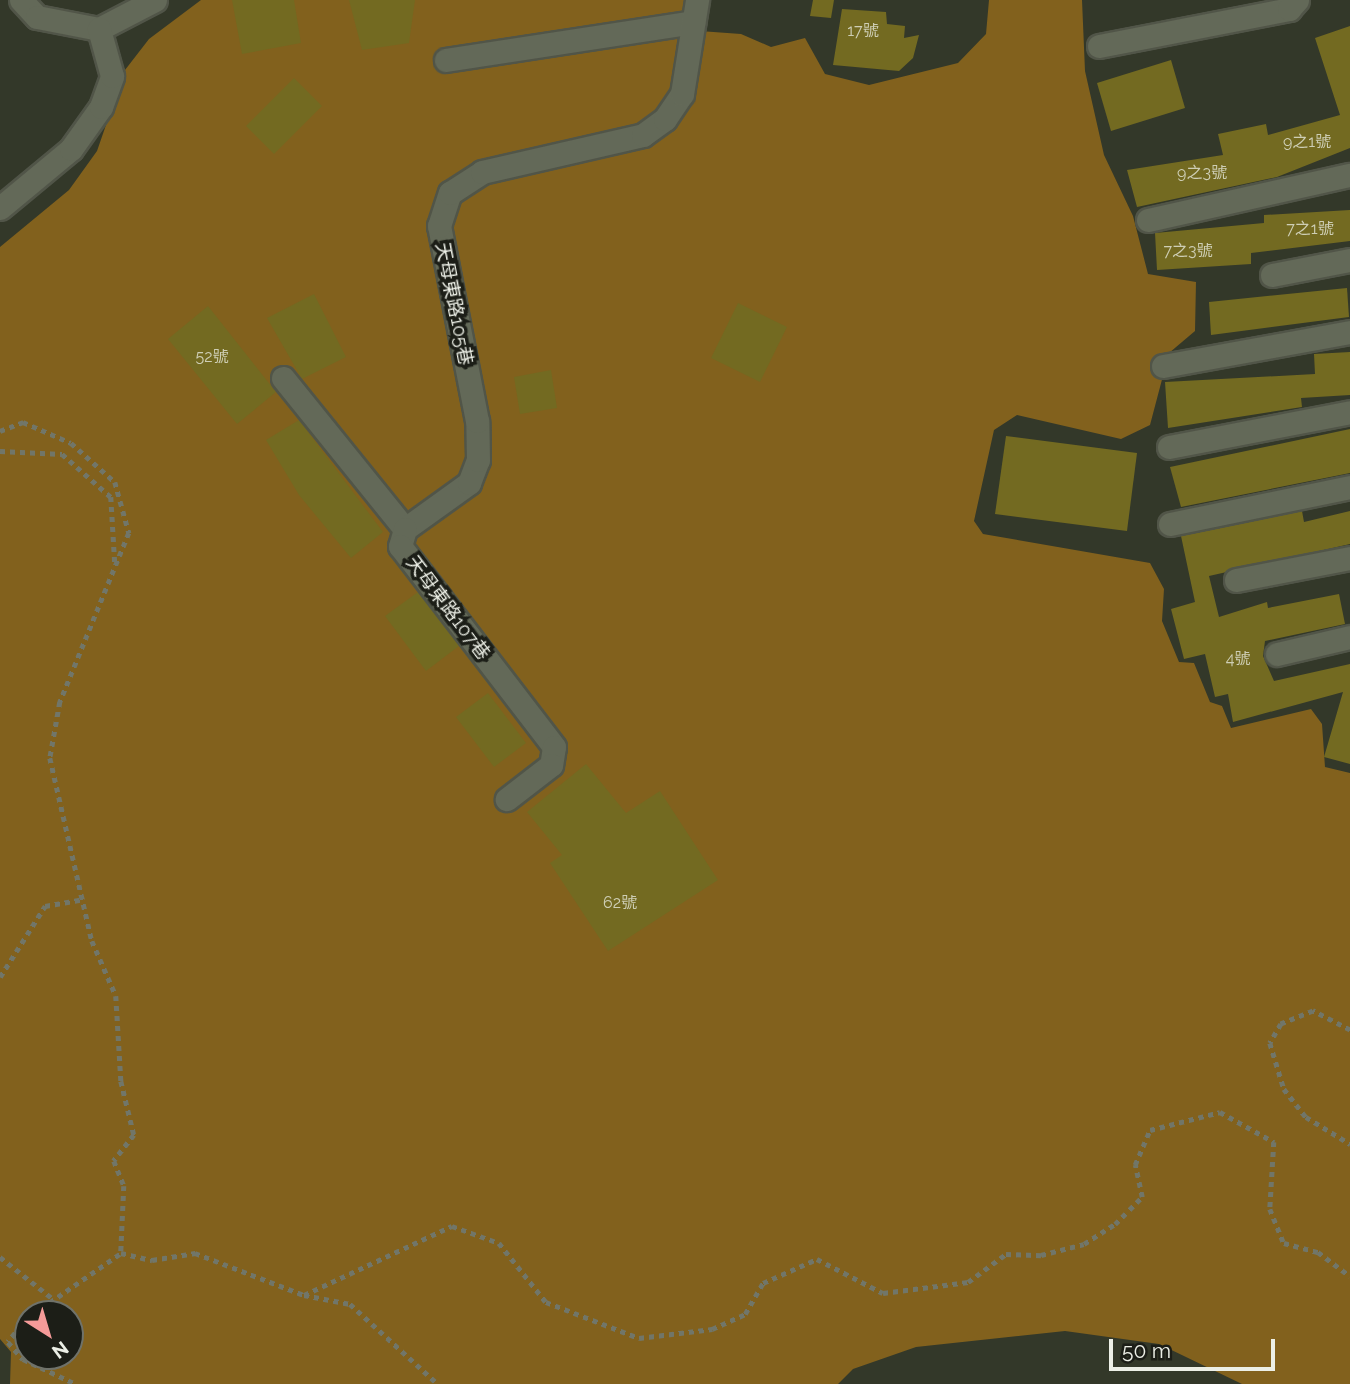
<!DOCTYPE html>
<html>
<head>
<meta charset="utf-8">
<style>
  body { margin:0 }
  #map { position:relative; width:1350px; height:1384px; overflow:hidden; background:#333829; font-family:Raleway,"Noto Sans TC",sans-serif }
  div>[style] { position:absolute }
  [style*='--x'] { left:calc(var(--x)*1px); top:calc(var(--y)*1px); width:calc(var(--w)*1px); rotate:calc(var(--a)*1deg) }
  .forest>* { inset:0; background:#82611d }
  .building>* { inset:0; background:#736a21 }
  .path>* { height:4.5px; margin-top:-2.25px; transform-origin:0; background:repeating-linear-gradient(90deg,#717669 0 5px,transparent 0 10px) }
  .roads { filter:drop-shadow(2px 0 #515548) drop-shadow(-2px 0 #515548) drop-shadow(0 2px #515548) drop-shadow(0 -2px #515548) }
  .minor>* { height:23px; margin:-11.5px; padding:0 11.5px; transform-origin:11.5px; border-radius:11.5px; background:#636958 }
  span { translate:-50% -50%; white-space:nowrap; text-align:center; line-height:1.15; -webkit-text-stroke:7px #1c1e17; paint-order:stroke }
  .number-label { font-size:16px; color:#ceceb5 }
  .number-label span { -webkit-text-stroke-width:0 }
  .street-label { font-size:19px; color:#ecefe6 }
  .north { position:absolute; left:14px; top:1300px; width:70px; height:70px; box-sizing:border-box; background:#1c1e17; border:2px solid #6f726a; border-radius:50%; rotate:143deg; font-size:19px; font-weight:700; line-height:28px; text-align:center; color:#ecefe6 }
  .north::after { content:''; display:block; margin:auto; width:24px; height:32px; background:#f59b99; clip-path:polygon(50% 0,100% 100%,50% 72%,0 100%) }
  .scale { position:absolute; left:1109px; top:1339px; width:166px; height:32px; box-sizing:border-box; border:4px solid #ecefe6; border-top:0; padding-left:9px; font-size:21px; line-height:24px; white-space:nowrap; color:#ecefe6; -webkit-text-stroke:5px #1c1e17; paint-order:stroke }
</style>
</head>
<body>
<div id="map">
  <div class="forest">
    <i style="clip-path:polygon(evenodd,201px 0,686px 0,686px 30px,741px 34px,771px 47px,805px 38px,825px 74px,869px 85px,958px 63px,986px 34px,989px 0,1082px 0,1085px 71px,1104px 155px,1133px 216px,1148px 274px,1196px 282px,1195px 331px,1169px 353px,1150px 425px,1121px 439px,1017px 415px,994px 430px,974px 521px,983px 534px,1150px 563px,1164px 589px,1162px 621px,1179px 662px,1194px 663px,1210px 702px,1222px 706px,1231px 728px,1311px 709px,1322px 724px,1325px 767px,1350px 773px,1350px 1384px,1242px 1384px,1159px 1344px,1065px 1331px,916px 1347px,853px 1369px,838px 1384px,10px 1384px,11px 1352px,0 1339px,0 247px,69px 190px,97px 151px,125px 70px,149px 39px,201px 0,28px 1314px,70px 1314px,70px 1356px,28px 1356px,28px 1314px)"></i>
  </div>
  <div class="building">
    <i style="clip-path:polygon(232px 0,294px 0,301px 43px,242px 54px)"></i>
    <i style="clip-path:polygon(349px 0,415px 0,409px 43px,362px 50px)"></i>
    <i style="clip-path:polygon(813px 0,834px 0,831px 18px,810px 16px)"></i>
    <i style="clip-path:polygon(842px 9px,886px 12px,887px 24px,905px 26px,904px 38px,919px 35px,913px 58px,899px 71px,833px 65px)"></i>
    <i style="clip-path:polygon(1350px 26px,1350px 148px,1277px 177px,1137px 207px,1127px 170px,1223px 155px,1218px 134px,1266px 124px,1268px 135px,1340px 115px,1315px 38px)"></i>
    <i style="clip-path:polygon(1171px 60px,1185px 108px,1111px 131px,1097px 83px)"></i>
    <i style="clip-path:polygon(294px 78px,322px 106px,274px 154px,246px 126px)"></i>
    <i style="clip-path:polygon(1350px 210px,1350px 241px,1251px 253px,1251px 264px,1157px 270px,1155px 233px,1264px 223px,1264px 215px)"></i>
    <i style="clip-path:polygon(1347px 288px,1349px 317px,1211px 335px,1209px 302px)"></i>
    <i style="clip-path:polygon(314px 294px,346px 357px,302px 379px,267px 318px)"></i>
    <i style="clip-path:polygon(738px 303px,787px 327px,760px 382px,711px 358px)"></i>
    <i style="clip-path:polygon(208px 306px,276px 392px,237px 424px,168px 339px)"></i>
    <i style="clip-path:polygon(1350px 352px,1350px 395px,1301px 398px,1302px 407px,1168px 428px,1165px 382px,1315px 374px,1314px 354px)"></i>
    <i style="clip-path:polygon(551px 370px,557px 408px,520px 414px,514px 377px)"></i>
    <i style="clip-path:polygon(299px 420px,383px 532px,351px 558px,299px 495px,266px 440px)"></i>
    <i style="clip-path:polygon(1350px 429px,1350px 473px,1181px 507px,1170px 467px)"></i>
    <i style="clip-path:polygon(1006px 436px,1137px 453px,1127px 531px,995px 514px)"></i>
    <i style="clip-path:polygon(1302px 511px,1304px 522px,1350px 511px,1350px 544px,1209px 576px,1219px 617px,1267px 602px,1268px 608px,1339px 594px,1345px 624px,1265px 641px,1263px 656px,1274px 681px,1350px 664px,1350px 764px,1324px 757px,1343px 692px,1233px 722px,1228px 694px,1215px 697px,1205px 654px,1184px 659px,1171px 609px,1195px 602px,1181px 536px)"></i>
    <i style="clip-path:polygon(418px 592px,459px 646px,426px 671px,385px 616px)"></i>
    <i style="clip-path:polygon(488px 693px,526px 743px,494px 767px,456px 717px)"></i>
    <i style="clip-path:polygon(586px 764px,626px 813px,660px 791px,718px 880px,608px 951px,550px 863px,562px 855px,527px 812px)"></i>
  </div>
  <div class="path">
    <i style="--x:0;--y:431;--w:25;--a:-21"></i>
    <i style="--x:23;--y:422;--w:52;--a:23.6"></i>
    <i style="--x:71;--y:443;--w:59;--a:41.6"></i>
    <i style="--x:115;--y:482;--w:53;--a:74.6"></i>
    <i style="--x:129;--y:533;--w:183;--a:112.2"></i>
    <i style="--x:60;--y:702;--w:57;--a:100.1"></i>
    <i style="--x:50;--y:758;--w:188;--a:77.1"></i>
    <i style="--x:92;--y:941;--w:60;--a:66.4"></i>
    <i style="--x:116;--y:996;--w:85;--a:86.6"></i>
    <i style="--x:121;--y:1081;--w:56;--a:76.5"></i>
    <i style="--x:134;--y:1135;--w:33;--a:128"></i>
    <i style="--x:114;--y:1161;--w:27;--a:68"></i>
    <i style="--x:124;--y:1186;--w:67;--a:92.6"></i>
    <i style="--x:121;--y:1253;--w:32;--a:13"></i>
    <i style="--x:152;--y:1260;--w:44;--a:-9.2"></i>
    <i style="--x:195;--y:1253;--w:117;--a:21.1"></i>
    <i style="--x:304;--y:1295;--w:47;--a:11.1"></i>
    <i style="--x:350;--y:1304;--w:119;--a:42.3"></i>
    <i style="--x:0;--y:451;--w:62;--a:2.8"></i>
    <i style="--x:62;--y:454;--w:65;--a:41.3"></i>
    <i style="--x:111;--y:497;--w:68;--a:86.6"></i>
    <i style="--x:0;--y:977;--w:84;--a:-57.6"></i>
    <i style="--x:45;--y:906;--w:40;--a:-10"></i>
    <i style="--x:1350;--y:1030;--w:42;--a:-152.8"></i>
    <i style="--x:1313;--y:1011;--w:35;--a:158"></i>
    <i style="--x:1281;--y:1024;--w:22;--a:120"></i>
    <i style="--x:1270;--y:1043;--w:48;--a:73.1"></i>
    <i style="--x:1284;--y:1089;--w:36;--a:52"></i>
    <i style="--x:1306;--y:1117;--w:52;--a:31.5"></i>
    <i style="--x:0;--y:1257;--w:66;--a:38.3"></i>
    <i style="--x:304;--y:1295;--w:163;--a:-25"></i>
    <i style="--x:452;--y:1226;--w:50;--a:19.9"></i>
    <i style="--x:499;--y:1243;--w:75;--a:51.5"></i>
    <i style="--x:546;--y:1302;--w:100;--a:21.2"></i>
    <i style="--x:639;--y:1338;--w:74;--a:-7"></i>
    <i style="--x:712;--y:1329;--w:36;--a:-24"></i>
    <i style="--x:745;--y:1314;--w:36;--a:-60"></i>
    <i style="--x:763;--y:1283;--w:59;--a:-24"></i>
    <i style="--x:817;--y:1259;--w:74;--a:27.3"></i>
    <i style="--x:883;--y:1293;--w:86;--a:-7.4"></i>
    <i style="--x:968;--y:1282;--w:47;--a:-36.4"></i>
    <i style="--x:1006;--y:1254;--w:35;--a:2"></i>
    <i style="--x:1041;--y:1255;--w:44;--a:-14.3"></i>
    <i style="--x:1084;--y:1244;--w:37;--a:-33"></i>
    <i style="--x:1115;--y:1224;--w:38;--a:-45"></i>
    <i style="--x:1142;--y:1197;--w:33;--a:-102"></i>
    <i style="--x:1135;--y:1165;--w:38;--a:-67"></i>
    <i style="--x:1150;--y:1130;--w:72;--a:-14.4"></i>
    <i style="--x:1220;--y:1112;--w:62;--a:29.1"></i>
    <i style="--x:1274;--y:1142;--w:67;--a:93.4"></i>
    <i style="--x:1270;--y:1209;--w:37;--a:68"></i>
    <i style="--x:1284;--y:1243;--w:35;--a:15"></i>
    <i style="--x:1318;--y:1252;--w:40;--a:37"></i>
    <i style="--x:33;--y:1314;--w:107;--a:-34.7"></i>
    <i style="--x:28;--y:1318;--w:31;--a:130"></i>
    <i style="--x:8;--y:1342;--w:23;--a:49"></i>
    <i style="--x:23;--y:1359;--w:59;--a:25.3"></i>
  </div>
  <div class="roads">
    <div class="minor">
      <i style="--x:21;--y:0;--w:23;--a:47"></i>
      <i style="--x:37;--y:17;--w:63;--a:11"></i>
      <i style="--x:99;--y:29;--w:63;--a:-27.4"></i>
      <i style="--x:1099;--y:46;--w:194;--a:-11"></i>
      <i style="--x:1289;--y:9;--w:12;--a:-48"></i>
      <i style="--x:446;--y:60;--w:250;--a:-8.7"></i>
      <i style="--x:0;--y:208;--w:92;--a:-39.7"></i>
      <i style="--x:71;--y:149;--w:52;--a:-54.5"></i>
      <i style="--x:101;--y:107;--w:33;--a:-70"></i>
      <i style="--x:112;--y:76;--w:49;--a:-105.5"></i>
      <i style="--x:1148;--y:220;--w:207;--a:-12.6"></i>
      <i style="--x:1272;--y:275;--w:79;--a:-10.9"></i>
      <i style="--x:1163;--y:366;--w:190;--a:-10.3"></i>
      <i style="--x:283;--y:378;--w:194;--a:51.1"></i>
      <i style="--x:1169;--y:447;--w:184;--a:-10.9"></i>
      <i style="--x:1170;--y:524;--w:184;--a:-11.6"></i>
      <i style="--x:405;--y:529;--w:79;--a:-35.7"></i>
      <i style="--x:469;--y:483;--w:25;--a:-69"></i>
      <i style="--x:478;--y:460;--w:39;--a:-91"></i>
      <i style="--x:477;--y:421;--w:199;--a:-101"></i>
      <i style="--x:439;--y:226;--w:35;--a:-72"></i>
      <i style="--x:450;--y:193;--w:38;--a:-33"></i>
      <i style="--x:482;--y:172;--w:165;--a:-12.9"></i>
      <i style="--x:643;--y:135;--w:27;--a:-36"></i>
      <i style="--x:665;--y:119;--w:30;--a:-56"></i>
      <i style="--x:682;--y:94;--w:95;--a:-80.9"></i>
      <i style="--x:405;--y:529;--w:18;--a:106"></i>
      <i style="--x:400;--y:546;--w:253;--a:52.5"></i>
      <i style="--x:554;--y:747;--w:18;--a:99"></i>
      <i style="--x:551;--y:765;--w:56;--a:142.3"></i>
      <i style="--x:1236;--y:580;--w:116;--a:-10.9"></i>
      <i style="--x:1277;--y:654;--w:75;--a:-13.1"></i>
    </div>
  </div>
  <div class="number-label">
    <span style="left:863px;top:31px">17號</span>
    <span style="left:1307px;top:142px">9之1號</span>
    <span style="left:1202px;top:173px">9之3號</span>
    <span style="left:1310px;top:229px">7之1號</span>
    <span style="left:1188px;top:251px">7之3號</span>
    <span style="left:212px;top:357px">52號</span>
    <span style="left:1238px;top:659px">4號</span>
    <span style="left:620px;top:903px">62號</span>
  </div>
  <div class="street-label">
    <span style="left:454px;top:304px;rotate:79deg">天母東路105巷</span>
    <span style="left:448px;top:608px;rotate:53deg">天母東路107巷</span>
  </div>
  <div class="north">N</div>
  <div class="scale">50 m</div>
</div>
</body>
</html>
